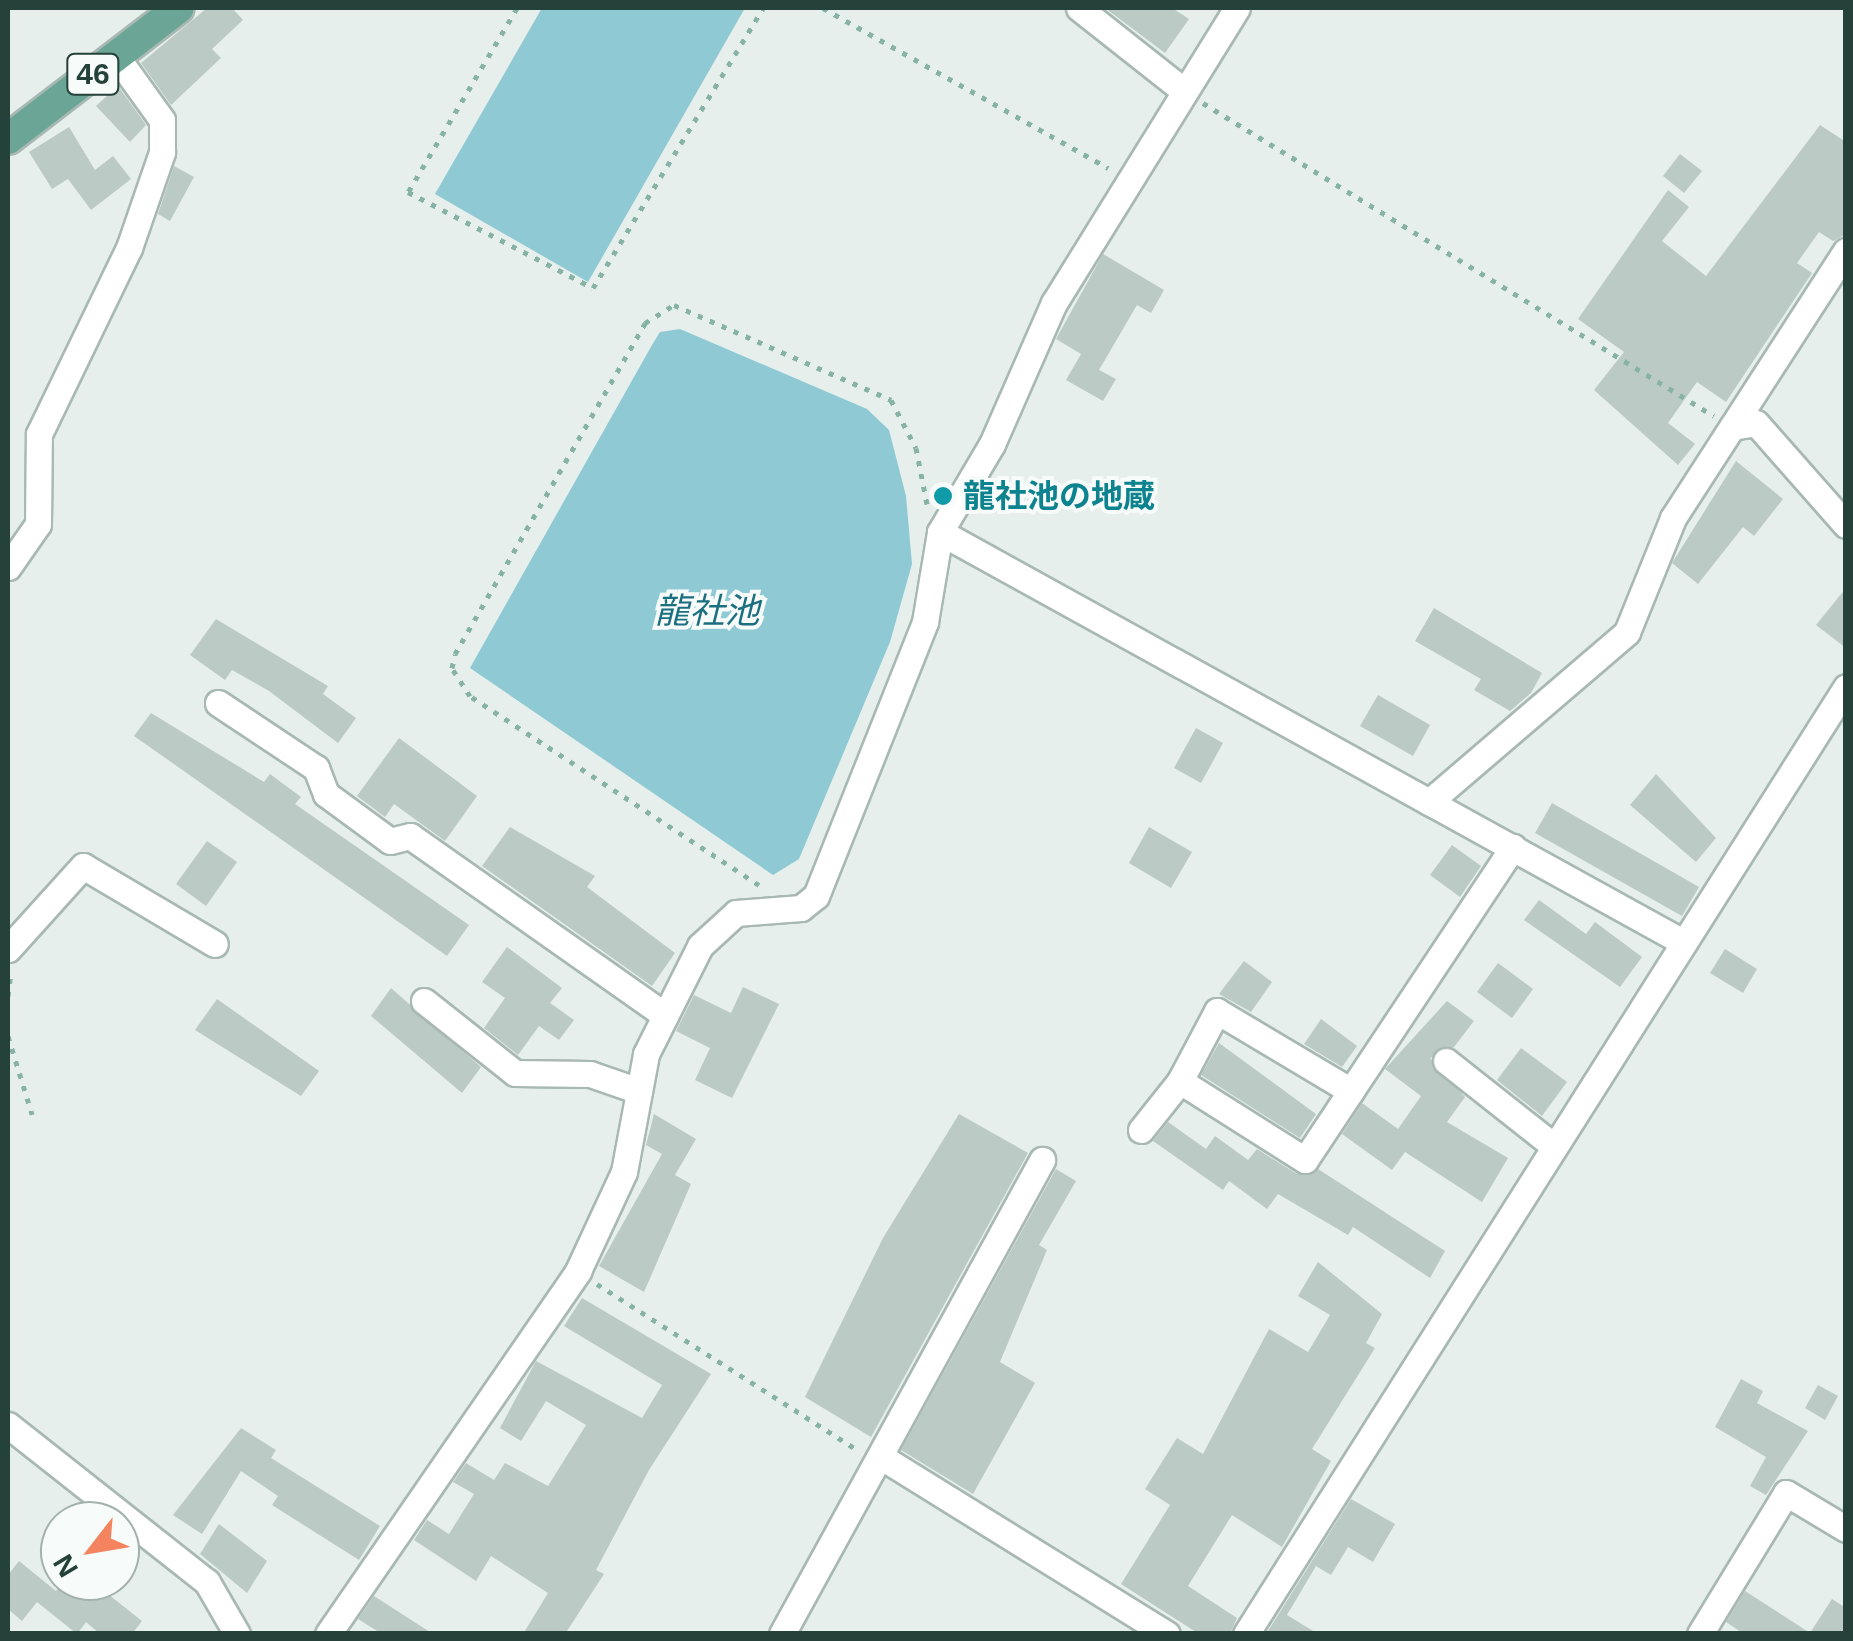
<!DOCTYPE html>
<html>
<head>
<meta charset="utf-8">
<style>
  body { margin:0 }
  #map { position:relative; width:1853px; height:1641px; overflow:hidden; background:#e6efeb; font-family:Arial,"Noto Sans JP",sans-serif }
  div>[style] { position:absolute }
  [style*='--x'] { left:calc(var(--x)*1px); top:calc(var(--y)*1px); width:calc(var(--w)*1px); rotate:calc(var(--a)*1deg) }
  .water>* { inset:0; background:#8ec9d4 }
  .building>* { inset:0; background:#bbcac4 }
  .path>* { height:5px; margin-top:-2.5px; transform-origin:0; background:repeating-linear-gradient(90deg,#86b3a5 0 5px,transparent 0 13px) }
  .roads { filter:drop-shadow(2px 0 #a8b8b2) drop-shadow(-2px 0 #a8b8b2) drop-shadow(0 2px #a8b8b2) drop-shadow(0 -2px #a8b8b2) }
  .street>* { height:25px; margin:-12.5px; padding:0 12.5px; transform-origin:12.5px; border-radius:12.5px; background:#fff }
  .primary>* { height:30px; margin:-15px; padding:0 15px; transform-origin:15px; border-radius:15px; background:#6aa596 }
  .dots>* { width:28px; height:28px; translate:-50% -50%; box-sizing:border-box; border:5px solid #f7fbf9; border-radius:50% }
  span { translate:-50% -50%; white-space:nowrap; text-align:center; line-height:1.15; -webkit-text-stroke:8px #f7fbf9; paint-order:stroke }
  .shield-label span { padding:2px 8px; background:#f7fbf9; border:2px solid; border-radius:8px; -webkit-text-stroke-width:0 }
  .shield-label { font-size:30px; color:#24423a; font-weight:700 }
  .culture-label { font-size:32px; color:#0d838f; font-weight:700 }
  .left { translate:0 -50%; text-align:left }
  .water-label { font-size:35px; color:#1c6f80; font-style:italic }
  .frame { position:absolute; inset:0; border:10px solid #24423a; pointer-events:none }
  .north { position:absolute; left:40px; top:1501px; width:100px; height:100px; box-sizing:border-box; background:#f7fbf9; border:2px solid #a3b1ad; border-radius:50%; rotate:239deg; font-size:28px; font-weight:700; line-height:40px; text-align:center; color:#24423a }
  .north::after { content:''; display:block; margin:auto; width:35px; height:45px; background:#f4845f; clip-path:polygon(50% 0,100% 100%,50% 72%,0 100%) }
</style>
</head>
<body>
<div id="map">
  <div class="water">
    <i style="clip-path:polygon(542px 8px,745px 8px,588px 282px,435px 194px)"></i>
    <i style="clip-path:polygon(680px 329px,867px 409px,889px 430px,906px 496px,912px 564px,890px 642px,799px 859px,773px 875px,470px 668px,652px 345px,660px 332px)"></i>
  </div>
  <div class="building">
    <i style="clip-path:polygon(207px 8px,232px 8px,243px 20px,212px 49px,221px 58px,171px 105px,141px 63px)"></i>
    <i style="clip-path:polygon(1105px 8px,1172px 8px,1189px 19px,1165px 53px)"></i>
    <i style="clip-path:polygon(118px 86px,146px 125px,130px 142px,96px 106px)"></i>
    <i style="clip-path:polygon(1820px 125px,1846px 142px,1846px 234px,1833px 241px,1819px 232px,1797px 263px,1812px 273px,1726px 402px,1697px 382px,1668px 423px,1695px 444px,1678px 465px,1594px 390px,1624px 352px,1578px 319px,1668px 190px,1689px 207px,1662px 241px,1706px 276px)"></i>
    <i style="clip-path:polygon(69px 127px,95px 170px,113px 156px,131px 179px,91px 210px,68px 179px,52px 189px,29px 152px)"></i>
    <i style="clip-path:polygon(1680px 154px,1702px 171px,1684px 193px,1663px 176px)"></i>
    <i style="clip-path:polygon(174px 166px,194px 177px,170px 221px,158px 214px)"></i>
    <i style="clip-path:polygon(1103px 254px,1164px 290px,1151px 313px,1137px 305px,1099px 370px,1116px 379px,1103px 401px,1066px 380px,1081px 354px,1056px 339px)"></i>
    <i style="clip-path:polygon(1736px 461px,1783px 499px,1754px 536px,1743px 527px,1698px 584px,1672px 563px)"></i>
    <i style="clip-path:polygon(1846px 588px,1846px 648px,1816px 625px)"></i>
    <i style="clip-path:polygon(1434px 608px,1542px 673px,1531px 693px,1510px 711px,1474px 690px,1481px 679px,1415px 641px)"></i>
    <i style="clip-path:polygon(216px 619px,328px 686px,323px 694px,356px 718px,338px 743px,269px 691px,232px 670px,225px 680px,190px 655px)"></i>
    <i style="clip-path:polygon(1378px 695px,1430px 725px,1413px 756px,1360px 726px)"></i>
    <i style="clip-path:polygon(151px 713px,264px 782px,270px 774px,301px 797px,295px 804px,469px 925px,447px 956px,134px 736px)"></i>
    <i style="clip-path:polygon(1196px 728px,1223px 743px,1201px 783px,1174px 768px)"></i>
    <i style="clip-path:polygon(399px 738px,477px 796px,445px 841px,394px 804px,385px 817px,357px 796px)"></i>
    <i style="clip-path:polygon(1656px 774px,1716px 838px,1696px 862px,1630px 805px)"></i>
    <i style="clip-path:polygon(1552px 803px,1699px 887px,1682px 916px,1535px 833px)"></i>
    <i style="clip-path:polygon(510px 827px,595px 876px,587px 887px,675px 953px,652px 986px,482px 866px)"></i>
    <i style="clip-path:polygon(1149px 827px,1192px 852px,1171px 888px,1129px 863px)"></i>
    <i style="clip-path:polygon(207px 841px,237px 862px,206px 906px,176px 884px)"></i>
    <i style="clip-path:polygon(1452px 845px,1481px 866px,1460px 897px,1430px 875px)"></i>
    <i style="clip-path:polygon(1539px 900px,1586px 934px,1595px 922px,1642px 957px,1620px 987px,1524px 920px)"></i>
    <i style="clip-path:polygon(507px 947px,562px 988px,550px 1003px,574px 1020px,559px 1040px,539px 1026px,518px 1055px,484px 1028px,505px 998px,482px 982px)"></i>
    <i style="clip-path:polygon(1725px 949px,1757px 969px,1743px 993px,1710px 973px)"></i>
    <i style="clip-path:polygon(1244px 961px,1272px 982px,1251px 1012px,1219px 994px)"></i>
    <i style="clip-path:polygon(1498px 963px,1533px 989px,1512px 1018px,1477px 992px)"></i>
    <i style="clip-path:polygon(743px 987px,779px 1004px,732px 1098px,695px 1080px,710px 1048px,676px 1031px,694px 995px,731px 1013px)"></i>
    <i style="clip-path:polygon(391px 988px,481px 1067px,462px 1093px,371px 1016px)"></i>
    <i style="clip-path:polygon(217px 999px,319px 1071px,301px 1096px,195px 1030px)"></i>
    <i style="clip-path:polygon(1447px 1001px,1474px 1021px,1454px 1047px,1430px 1058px,1465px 1097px,1447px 1122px,1508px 1158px,1482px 1202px,1405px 1152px,1392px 1170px,1342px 1134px,1362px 1103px,1398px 1129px,1421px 1096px,1385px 1069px)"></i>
    <i style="clip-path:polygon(1321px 1019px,1357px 1046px,1342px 1067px,1304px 1044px)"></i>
    <i style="clip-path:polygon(1219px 1043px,1316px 1114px,1300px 1138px,1201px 1075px)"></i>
    <i style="clip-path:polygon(1521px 1048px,1567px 1082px,1542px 1116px,1497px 1080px)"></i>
    <i style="clip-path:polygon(654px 1114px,696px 1139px,675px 1175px,691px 1184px,644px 1292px,599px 1266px,662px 1154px,646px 1145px)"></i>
    <i style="clip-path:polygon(959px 1114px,1028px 1153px,871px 1437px,805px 1397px,883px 1238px)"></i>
    <i style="clip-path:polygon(1168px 1122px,1206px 1149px,1215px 1136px,1248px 1160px,1257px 1149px,1297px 1174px,1318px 1169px,1445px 1251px,1430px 1278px,1353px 1227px,1348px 1235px,1278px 1194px,1267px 1209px,1229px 1181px,1223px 1190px,1153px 1141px)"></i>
    <i style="clip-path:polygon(1056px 1169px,1076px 1181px,1039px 1245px,1047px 1250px,1000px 1362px,1035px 1383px,973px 1494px,901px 1450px)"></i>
    <i style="clip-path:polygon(1318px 1262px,1382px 1314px,1366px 1343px,1375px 1348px,1312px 1449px,1331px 1461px,1282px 1547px,1232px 1515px,1188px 1586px,1237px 1618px,1230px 1634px,1199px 1634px,1121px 1584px,1170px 1505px,1145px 1489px,1177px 1438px,1203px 1454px,1269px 1329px,1308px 1352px,1330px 1315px,1298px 1296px)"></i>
    <i style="clip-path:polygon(582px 1298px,711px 1374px,649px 1470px,596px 1570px,604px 1574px,565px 1634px,523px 1634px,548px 1593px,491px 1556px,476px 1581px,414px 1540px,427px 1520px,449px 1534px,474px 1494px,453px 1482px,466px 1463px,494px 1480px,505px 1463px,548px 1486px,586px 1425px,546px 1401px,521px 1441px,500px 1428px,536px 1361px,642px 1418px,662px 1385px,564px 1326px)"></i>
    <i style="clip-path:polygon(1741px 1379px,1763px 1391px,1757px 1403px,1808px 1431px,1766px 1495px,1750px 1486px,1766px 1457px,1715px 1427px)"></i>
    <i style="clip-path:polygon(1818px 1385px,1838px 1396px,1825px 1420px,1805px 1408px)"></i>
    <i style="clip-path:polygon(241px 1428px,276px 1450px,271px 1458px,380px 1526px,359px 1560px,272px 1505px,278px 1496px,241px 1471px,202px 1534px,173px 1515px)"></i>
    <i style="clip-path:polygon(1351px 1499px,1395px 1524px,1373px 1562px,1348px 1547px,1331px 1575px,1316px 1566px,1287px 1615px,1318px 1634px,1266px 1634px)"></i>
    <i style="clip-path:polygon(219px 1524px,267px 1561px,247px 1593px,200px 1554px)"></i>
    <i style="clip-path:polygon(19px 1561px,56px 1591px,64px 1581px,119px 1581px,108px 1594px,142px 1621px,132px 1634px,100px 1634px,86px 1622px,77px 1634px,37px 1602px,22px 1621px,8px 1609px,8px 1575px)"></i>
    <i style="clip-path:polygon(1745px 1591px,1810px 1633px,1832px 1599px,1846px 1608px,1846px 1634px,1744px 1634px,1726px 1622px)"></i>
    <i style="clip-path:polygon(374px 1596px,433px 1634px,382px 1634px,358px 1619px)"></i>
  </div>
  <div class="path">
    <i style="--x:517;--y:8;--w:214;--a:120.6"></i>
    <i style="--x:408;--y:192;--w:208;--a:27.4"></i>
    <i style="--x:593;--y:288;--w:328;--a:-58.7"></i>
    <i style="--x:823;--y:8;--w:327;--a:29.3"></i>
    <i style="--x:1203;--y:103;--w:599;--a:31.49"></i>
    <i style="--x:759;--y:885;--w:345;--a:-146.8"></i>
    <i style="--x:470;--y:696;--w:33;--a:-123"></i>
    <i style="--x:452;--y:668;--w:14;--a:-78"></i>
    <i style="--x:455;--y:654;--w:382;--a:-60.1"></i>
    <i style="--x:645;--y:323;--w:34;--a:-32"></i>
    <i style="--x:674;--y:305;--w:237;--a:23.6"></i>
    <i style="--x:891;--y:400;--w:54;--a:62.5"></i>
    <i style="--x:916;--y:448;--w:62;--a:78.9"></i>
    <i style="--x:8;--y:996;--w:24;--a:-83"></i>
    <i style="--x:8;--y:1036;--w:82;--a:72.9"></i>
    <i style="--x:597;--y:1284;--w:309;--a:32.5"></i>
  </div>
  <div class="roads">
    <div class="street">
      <i style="--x:1079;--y:8;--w:134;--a:38.3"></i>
      <i style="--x:1732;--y:427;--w:24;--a:-9"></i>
      <i style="--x:1756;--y:423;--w:136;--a:48.6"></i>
      <i style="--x:940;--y:532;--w:846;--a:28.9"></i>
      <i style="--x:8;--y:567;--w:52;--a:-55.1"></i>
      <i style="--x:38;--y:524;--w:90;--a:-89.4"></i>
      <i style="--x:39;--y:434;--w:207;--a:-64.2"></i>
      <i style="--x:129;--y:248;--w:102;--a:-71"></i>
      <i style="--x:162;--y:152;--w:32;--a:-90"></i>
      <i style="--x:162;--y:120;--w:79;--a:-125.7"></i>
      <i style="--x:218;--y:703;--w:118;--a:33.6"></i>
      <i style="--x:316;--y:768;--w:28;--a:69"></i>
      <i style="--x:326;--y:794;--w:79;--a:36.3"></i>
      <i style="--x:390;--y:841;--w:21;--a:-14"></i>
      <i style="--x:410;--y:836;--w:312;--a:35.1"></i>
      <i style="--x:1429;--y:802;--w:261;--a:-40.6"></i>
      <i style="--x:1627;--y:632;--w:123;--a:-68"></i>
      <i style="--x:1673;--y:518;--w:318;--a:-57.1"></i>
      <i style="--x:8;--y:949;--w:112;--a:-47.9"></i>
      <i style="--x:83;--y:866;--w:153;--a:30.6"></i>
      <i style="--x:424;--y:1001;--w:116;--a:38.4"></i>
      <i style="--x:515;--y:1073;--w:75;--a:0.8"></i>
      <i style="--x:590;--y:1074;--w:52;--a:19.1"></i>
      <i style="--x:1446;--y:1061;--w:134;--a:38.3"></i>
      <i style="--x:1351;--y:1091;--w:156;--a:-149.2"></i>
      <i style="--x:1217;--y:1011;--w:79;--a:117.9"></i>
      <i style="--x:1180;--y:1081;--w:148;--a:32.3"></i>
      <i style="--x:1305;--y:1160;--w:376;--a:-56.4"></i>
      <i style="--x:1141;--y:1130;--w:63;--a:-51.5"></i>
      <i style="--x:8;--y:1425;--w:253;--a:38.3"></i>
      <i style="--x:207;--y:1582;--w:60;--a:60"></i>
      <i style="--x:883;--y:1458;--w:334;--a:31.8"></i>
      <i style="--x:328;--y:1634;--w:441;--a:-55.4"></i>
      <i style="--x:578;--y:1271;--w:109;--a:-65.1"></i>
      <i style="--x:624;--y:1172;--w:120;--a:-79.4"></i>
      <i style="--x:646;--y:1054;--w:121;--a:-63.4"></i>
      <i style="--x:700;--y:946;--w:49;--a:-42.5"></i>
      <i style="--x:736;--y:913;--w:65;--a:-4.4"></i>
      <i style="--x:801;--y:908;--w:19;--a:-39"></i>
      <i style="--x:816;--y:896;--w:295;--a:-68.3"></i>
      <i style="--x:925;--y:622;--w:91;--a:-80.5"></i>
      <i style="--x:940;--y:532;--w:102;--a:-59.4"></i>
      <i style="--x:992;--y:444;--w:154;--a:-66.3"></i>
      <i style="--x:1054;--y:303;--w:347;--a:-58.2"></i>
      <i style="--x:782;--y:1634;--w:541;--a:-61.25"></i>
      <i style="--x:1246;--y:1634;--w:1121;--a:-57.64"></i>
      <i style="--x:1700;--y:1634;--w:165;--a:-58.6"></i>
      <i style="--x:1786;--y:1493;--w:70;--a:31"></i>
    </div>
    <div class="primary">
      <i style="--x:8;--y:139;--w:215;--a:-37.5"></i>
    </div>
  </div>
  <div class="dots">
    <i style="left:943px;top:496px;background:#0f9aa8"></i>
  </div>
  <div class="shield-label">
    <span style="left:93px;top:74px">46</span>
  </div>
  <div class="culture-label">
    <span class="left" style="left:963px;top:496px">龍社池の地蔵</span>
  </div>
  <div class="water-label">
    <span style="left:707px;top:611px">龍社池</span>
  </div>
  <div class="frame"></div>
  <div class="north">N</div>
</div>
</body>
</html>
